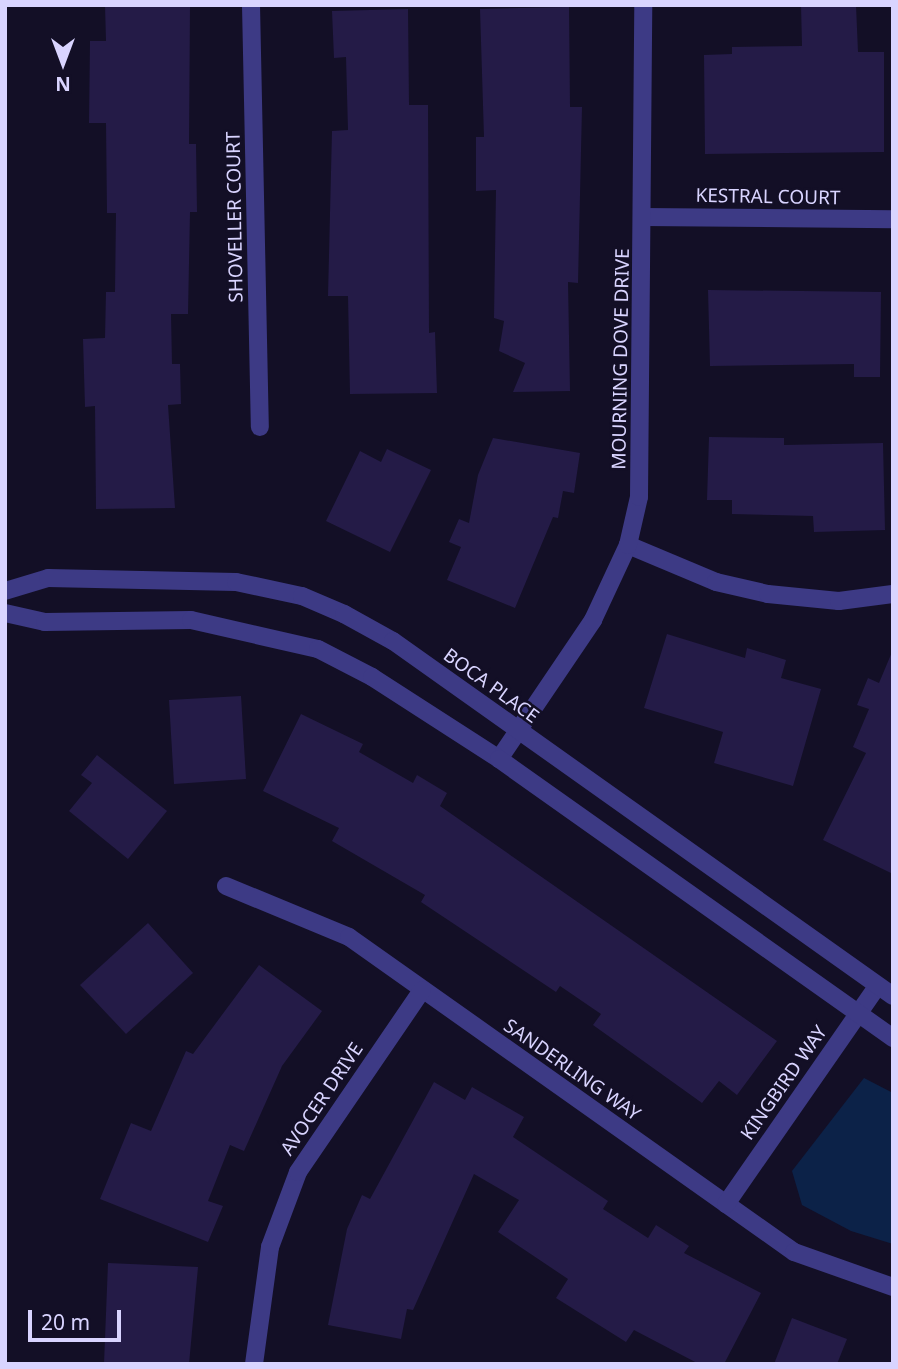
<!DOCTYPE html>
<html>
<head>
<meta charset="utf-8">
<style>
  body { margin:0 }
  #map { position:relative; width:898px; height:1369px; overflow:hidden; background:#130f26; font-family:"Noto Sans",sans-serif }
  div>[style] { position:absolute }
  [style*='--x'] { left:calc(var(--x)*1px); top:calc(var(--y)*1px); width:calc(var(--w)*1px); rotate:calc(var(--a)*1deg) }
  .water>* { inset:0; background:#0c2248 }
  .building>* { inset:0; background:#241b47 }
  .minor>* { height:18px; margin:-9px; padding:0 9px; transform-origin:9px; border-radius:9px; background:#3d3a85 }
  .tertiary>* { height:18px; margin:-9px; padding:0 9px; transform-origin:9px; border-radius:9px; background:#3d3a85 }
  span { translate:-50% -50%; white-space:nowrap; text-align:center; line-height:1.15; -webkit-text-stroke:5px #130f26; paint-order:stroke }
  .street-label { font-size:19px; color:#d9d4ff }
  .frame { position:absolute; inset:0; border:7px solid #d9d4ff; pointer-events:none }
  .north { position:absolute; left:28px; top:28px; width:70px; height:70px; -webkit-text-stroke:5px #130f26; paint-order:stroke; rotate:180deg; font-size:19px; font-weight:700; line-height:28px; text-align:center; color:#d9d4ff }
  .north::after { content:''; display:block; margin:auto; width:24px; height:32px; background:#d9d4ff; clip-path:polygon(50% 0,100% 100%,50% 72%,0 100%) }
  .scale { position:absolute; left:28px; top:1310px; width:93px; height:32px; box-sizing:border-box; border:4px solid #d9d4ff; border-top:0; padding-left:9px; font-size:21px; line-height:24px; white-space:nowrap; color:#d9d4ff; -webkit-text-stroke:5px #130f26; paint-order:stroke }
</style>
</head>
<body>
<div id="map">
  <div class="water">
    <i style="clip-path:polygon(864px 1078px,893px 1093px,893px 1244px,851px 1231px,802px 1205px,792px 1171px)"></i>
  </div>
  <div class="building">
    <i style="clip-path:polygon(105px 5px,190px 5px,189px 144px,196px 144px,197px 212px,190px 212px,188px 314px,171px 314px,172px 364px,180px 364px,181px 404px,168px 405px,175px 508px,96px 509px,95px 406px,85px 407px,83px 339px,105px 338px,106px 292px,115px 292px,116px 213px,107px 213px,106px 123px,89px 123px,90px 41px,106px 41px)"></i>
    <i style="clip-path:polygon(801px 5px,856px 5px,858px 52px,884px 52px,884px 152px,705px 154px,704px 55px,732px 54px,732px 47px,802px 46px)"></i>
    <i style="clip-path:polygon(569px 7px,570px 107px,582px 107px,578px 283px,568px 282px,570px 391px,513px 392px,525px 363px,499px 351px,504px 321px,494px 318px,496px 190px,476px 191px,476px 137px,484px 137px,480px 9px)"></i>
    <i style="clip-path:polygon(408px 9px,409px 105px,428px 105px,429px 333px,435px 332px,437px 393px,350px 394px,348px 296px,328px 296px,332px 131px,348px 130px,346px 57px,334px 58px,332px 11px)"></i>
    <i style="clip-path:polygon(708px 290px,881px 292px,880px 377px,854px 377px,854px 364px,710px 366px)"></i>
    <i style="clip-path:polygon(709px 437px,784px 438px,784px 445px,883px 443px,885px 530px,814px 532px,813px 516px,732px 514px,732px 500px,707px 500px)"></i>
    <i style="clip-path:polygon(493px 438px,580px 453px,574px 493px,563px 491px,558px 518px,553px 517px,515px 608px,447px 580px,461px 547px,449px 542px,459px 519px,469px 523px,478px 475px)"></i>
    <i style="clip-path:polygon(387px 449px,431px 470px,390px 552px,326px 521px,360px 451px,381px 462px)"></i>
    <i style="clip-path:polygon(667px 634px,745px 658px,747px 648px,786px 660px,781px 678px,821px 689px,793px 786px,714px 763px,723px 732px,644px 708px)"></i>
    <i style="clip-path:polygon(892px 652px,893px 653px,893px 874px,823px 840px,866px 753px,853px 747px,869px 709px,857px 705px,868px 678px,879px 683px)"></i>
    <i style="clip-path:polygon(241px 696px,246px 779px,174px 784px,169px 700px)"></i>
    <i style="clip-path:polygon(301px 714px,363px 744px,359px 752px,413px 783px,417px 775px,447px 793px,440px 806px,777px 1041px,737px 1095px,719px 1081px,702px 1103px,593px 1025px,601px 1014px,560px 986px,556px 992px,421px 902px,425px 895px,332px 841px,339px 828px,263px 791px)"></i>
    <i style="clip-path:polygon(97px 755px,167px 811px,128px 859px,69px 811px,92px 783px,81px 775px)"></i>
    <i style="clip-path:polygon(148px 923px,193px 973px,126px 1034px,80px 985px)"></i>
    <i style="clip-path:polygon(259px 965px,322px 1011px,282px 1066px,244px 1151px,230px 1145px,208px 1201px,223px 1206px,208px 1242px,100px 1199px,131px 1123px,151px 1131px,186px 1051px,193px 1054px)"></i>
    <i style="clip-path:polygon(434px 1082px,465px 1100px,472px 1087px,524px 1117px,513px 1137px,608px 1201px,603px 1209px,648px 1238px,656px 1225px,689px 1246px,684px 1253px,761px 1293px,724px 1364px,699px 1364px,634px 1330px,626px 1342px,556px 1298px,568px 1279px,498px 1232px,519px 1200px,474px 1174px,413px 1310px,407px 1309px,401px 1339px,328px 1325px,347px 1229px,362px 1195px,370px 1199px)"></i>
    <i style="clip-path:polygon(108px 1263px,198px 1267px,189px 1364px,104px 1364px)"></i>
    <i style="clip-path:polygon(792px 1318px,847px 1339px,837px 1364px,774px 1364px)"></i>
  </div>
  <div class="minor">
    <i style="--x:251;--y:5;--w:422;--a:88.8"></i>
    <i style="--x:643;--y:217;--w:250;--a:0.5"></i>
    <i style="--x:628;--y:545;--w:95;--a:22.8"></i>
    <i style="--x:716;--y:582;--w:53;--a:13"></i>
    <i style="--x:768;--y:594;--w:71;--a:5.6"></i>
    <i style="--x:839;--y:601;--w:54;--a:-7.4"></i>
    <i style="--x:499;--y:759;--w:168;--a:-55.9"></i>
    <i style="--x:593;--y:620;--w:83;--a:-65"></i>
    <i style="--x:628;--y:545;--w:49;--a:-77.1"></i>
    <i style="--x:639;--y:497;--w:492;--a:-89.5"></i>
    <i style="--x:226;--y:886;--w:133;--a:22.5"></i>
    <i style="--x:349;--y:937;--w:545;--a:35.29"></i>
    <i style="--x:794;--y:1252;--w:105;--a:19.5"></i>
    <i style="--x:726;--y:1204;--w:264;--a:-55.2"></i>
    <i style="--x:254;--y:1364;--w:118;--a:-82.2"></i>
    <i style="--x:270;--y:1247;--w:80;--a:-69.5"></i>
    <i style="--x:298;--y:1172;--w:220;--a:-55.7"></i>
  </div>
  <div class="tertiary">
    <i style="--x:5;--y:591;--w:45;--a:-16.8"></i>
    <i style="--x:48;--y:578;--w:188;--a:1.2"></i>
    <i style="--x:236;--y:582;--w:67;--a:12"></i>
    <i style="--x:302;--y:596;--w:46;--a:23.2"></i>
    <i style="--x:344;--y:614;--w:56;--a:28.9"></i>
    <i style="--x:393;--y:641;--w:613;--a:35.37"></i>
    <i style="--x:5;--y:613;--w:41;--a:12.7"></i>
    <i style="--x:45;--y:622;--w:146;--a:-0.8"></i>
    <i style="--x:191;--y:620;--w:130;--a:12.9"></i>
    <i style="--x:318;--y:649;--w:61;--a:27.4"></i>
    <i style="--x:372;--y:677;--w:151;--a:32.8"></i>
    <i style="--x:499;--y:759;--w:483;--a:35.3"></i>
  </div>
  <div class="street-label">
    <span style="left:768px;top:197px;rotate:1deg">KESTRAL COURT</span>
    <span style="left:235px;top:217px;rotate:-91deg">SHOVELLER COURT</span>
    <span style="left:621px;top:359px;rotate:-89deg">MOURNING DOVE DRIVE</span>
    <span style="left:491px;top:686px;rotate:36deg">BOCA PLACE</span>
    <span style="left:572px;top:1070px;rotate:35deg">SANDERLING WAY</span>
    <span style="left:784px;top:1083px;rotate:-55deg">KINGBIRD WAY</span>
    <span style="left:322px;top:1099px;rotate:-56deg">AVOCER DRIVE</span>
  </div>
  <div class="frame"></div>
  <div class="north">N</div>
  <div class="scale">20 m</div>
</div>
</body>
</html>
